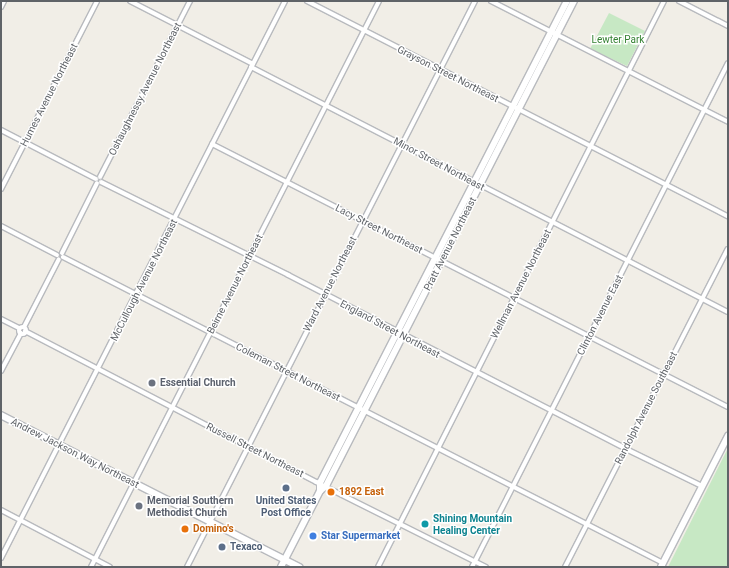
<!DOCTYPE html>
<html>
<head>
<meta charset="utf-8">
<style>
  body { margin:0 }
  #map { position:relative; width:729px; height:568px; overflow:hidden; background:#f1eee7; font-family:Roboto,sans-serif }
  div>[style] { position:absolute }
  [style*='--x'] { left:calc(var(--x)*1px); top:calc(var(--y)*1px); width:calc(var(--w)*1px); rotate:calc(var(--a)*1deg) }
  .green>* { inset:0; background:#c7e8c4 }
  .roads { filter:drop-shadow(1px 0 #b8babe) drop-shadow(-1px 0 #b8babe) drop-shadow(0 1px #b8babe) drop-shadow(0 -1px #b8babe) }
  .street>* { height:4px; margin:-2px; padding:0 2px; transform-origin:2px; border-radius:2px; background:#fff }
  .street>.ring { margin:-2px; padding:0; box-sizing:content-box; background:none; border:4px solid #fff; border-radius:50% }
  .secondary>* { height:5.5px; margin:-2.75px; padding:0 2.75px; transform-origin:2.75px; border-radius:2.75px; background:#fff }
  .dots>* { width:11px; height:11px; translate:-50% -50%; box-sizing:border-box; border:2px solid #fff; border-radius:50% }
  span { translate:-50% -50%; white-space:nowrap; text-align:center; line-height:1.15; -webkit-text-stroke:3px #fff; paint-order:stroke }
  .park-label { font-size:10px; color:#358233 }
  .street-label { font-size:10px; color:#5f6368 }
  .worship-label { font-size:10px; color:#5b616d; font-weight:700 }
  .left { translate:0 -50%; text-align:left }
  .food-label { font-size:10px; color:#c56008; font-weight:700 }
  .service-label { font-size:10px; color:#4e5e75; font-weight:700 }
  .culture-label { font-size:10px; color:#0d838f; font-weight:700 }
  .shop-label { font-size:10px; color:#366cbe; font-weight:700 }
  .frame { position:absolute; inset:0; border:2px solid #5f6368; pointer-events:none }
</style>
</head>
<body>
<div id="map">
  <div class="green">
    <i style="clip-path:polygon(609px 13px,645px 31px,627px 66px,590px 49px)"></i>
    <i style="clip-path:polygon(728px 448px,728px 567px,668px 567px)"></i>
  </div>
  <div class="roads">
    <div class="street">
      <i style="--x:130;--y:1;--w:138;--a:27.1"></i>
      <i style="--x:307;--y:1;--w:473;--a:27.1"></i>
      <i style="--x:491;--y:1;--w:266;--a:27"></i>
      <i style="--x:679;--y:1;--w:55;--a:27"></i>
      <i style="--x:1;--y:7;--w:7;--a:-63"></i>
      <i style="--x:251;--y:67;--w:536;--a:27.19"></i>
      <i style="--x:1;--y:130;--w:107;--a:27.3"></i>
      <i style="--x:212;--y:144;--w:579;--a:27.01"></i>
      <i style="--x:100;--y:177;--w:198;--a:-62.9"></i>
      <i style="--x:101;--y:182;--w:209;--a:26.4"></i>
      <i style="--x:288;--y:275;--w:380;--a:27.2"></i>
      <i style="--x:626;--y:449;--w:85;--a:26"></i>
      <i style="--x:1;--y:189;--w:211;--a:-62.9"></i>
      <i style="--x:1;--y:226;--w:63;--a:27.4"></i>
      <i style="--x:62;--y:253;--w:78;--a:-63.4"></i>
      <i style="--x:63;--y:257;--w:674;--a:27.02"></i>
      <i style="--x:1;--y:319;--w:20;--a:27"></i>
      <i class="ring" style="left:18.5px;top:326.5px;width:3px;height:3px"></i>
      <i style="--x:24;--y:327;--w:76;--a:-62.8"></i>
      <i style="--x:25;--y:331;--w:328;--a:27.4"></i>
      <i style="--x:316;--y:482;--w:190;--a:26.6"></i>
      <i style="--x:1;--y:371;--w:43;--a:-62.2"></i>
      <i style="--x:1;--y:510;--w:123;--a:27.6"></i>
      <i style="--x:1;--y:558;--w:625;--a:-62.98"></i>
      <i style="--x:91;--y:567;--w:635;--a:-63.03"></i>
      <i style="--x:187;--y:567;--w:635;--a:-63.03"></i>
      <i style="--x:378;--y:567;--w:634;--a:-63.19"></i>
      <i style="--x:472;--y:567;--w:565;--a:-63.07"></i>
      <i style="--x:565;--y:567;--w:357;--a:-62.9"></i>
    </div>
    <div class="secondary">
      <i style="--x:1;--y:415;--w:335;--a:27"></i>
      <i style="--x:320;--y:491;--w:8;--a:-90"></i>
      <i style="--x:320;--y:483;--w:542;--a:-62.87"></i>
      <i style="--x:281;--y:567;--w:85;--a:-62.8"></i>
      <i style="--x:320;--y:491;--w:8;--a:-40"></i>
      <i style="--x:326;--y:486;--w:545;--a:-62.92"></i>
      <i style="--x:661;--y:567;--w:147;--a:-62.9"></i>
    </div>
  </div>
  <div class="dots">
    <i style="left:152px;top:383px;background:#6b7280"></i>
    <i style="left:286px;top:488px;background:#5c6f8a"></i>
    <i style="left:331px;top:492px;background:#e8710a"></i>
    <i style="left:139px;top:506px;background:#6b7280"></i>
    <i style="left:425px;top:524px;background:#0f9aa8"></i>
    <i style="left:185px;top:529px;background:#e8710a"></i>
    <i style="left:313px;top:536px;background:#3f7fe0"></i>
    <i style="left:222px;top:547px;background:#5c6f8a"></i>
  </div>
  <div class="park-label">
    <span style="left:618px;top:40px">Lewter Park</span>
  </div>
  <div class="street-label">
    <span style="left:448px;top:74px;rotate:27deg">Grayson Street Northeast</span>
    <span style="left:145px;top:89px;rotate:-63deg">Oshaughnessy Avenue Northeast</span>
    <span style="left:49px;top:95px;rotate:-63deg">Humes Avenue Northeast</span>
    <span style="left:439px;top:164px;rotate:28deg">Minor Street Northeast</span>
    <span style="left:379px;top:229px;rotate:27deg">Lacy Street Northeast</span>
    <span style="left:450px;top:244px;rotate:-63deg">Pratt Avenue Northeast</span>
    <span style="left:144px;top:280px;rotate:-63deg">McCullough Avenue Northeast</span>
    <span style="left:235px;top:284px;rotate:-63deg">Beirne Avenue Northeast</span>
    <span style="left:330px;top:284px;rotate:-63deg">Ward Avenue Northeast</span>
    <span style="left:521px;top:284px;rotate:-63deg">Wellman Avenue Northeast</span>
    <span style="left:600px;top:315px;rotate:-63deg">Clinton Avenue East</span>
    <span style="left:390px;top:329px;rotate:28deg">England Street Northeast</span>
    <span style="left:288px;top:372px;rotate:27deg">Coleman Street Northeast</span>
    <span style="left:646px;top:408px;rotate:-63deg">Randolph Avenue Southeast</span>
    <span style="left:255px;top:450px;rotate:27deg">Russell Street Northeast</span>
    <span style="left:75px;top:453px;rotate:27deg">Andrew Jackson Way Northeast</span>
  </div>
  <div class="worship-label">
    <span class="left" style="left:160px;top:383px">Essential Church</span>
    <span class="left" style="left:147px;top:506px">Memorial Southern<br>Methodist Church</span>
  </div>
  <div class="food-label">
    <span class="left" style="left:339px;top:492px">1892 East</span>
    <span class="left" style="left:193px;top:529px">Domino's</span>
  </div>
  <div class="service-label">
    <span style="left:286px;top:506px">United States<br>Post Office</span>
    <span class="left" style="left:230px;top:547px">Texaco</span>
  </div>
  <div class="culture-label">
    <span class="left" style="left:433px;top:524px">Shining Mountain<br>Healing Center</span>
  </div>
  <div class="shop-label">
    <span class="left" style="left:321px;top:536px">Star Supermarket</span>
  </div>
  <div class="frame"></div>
</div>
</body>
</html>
